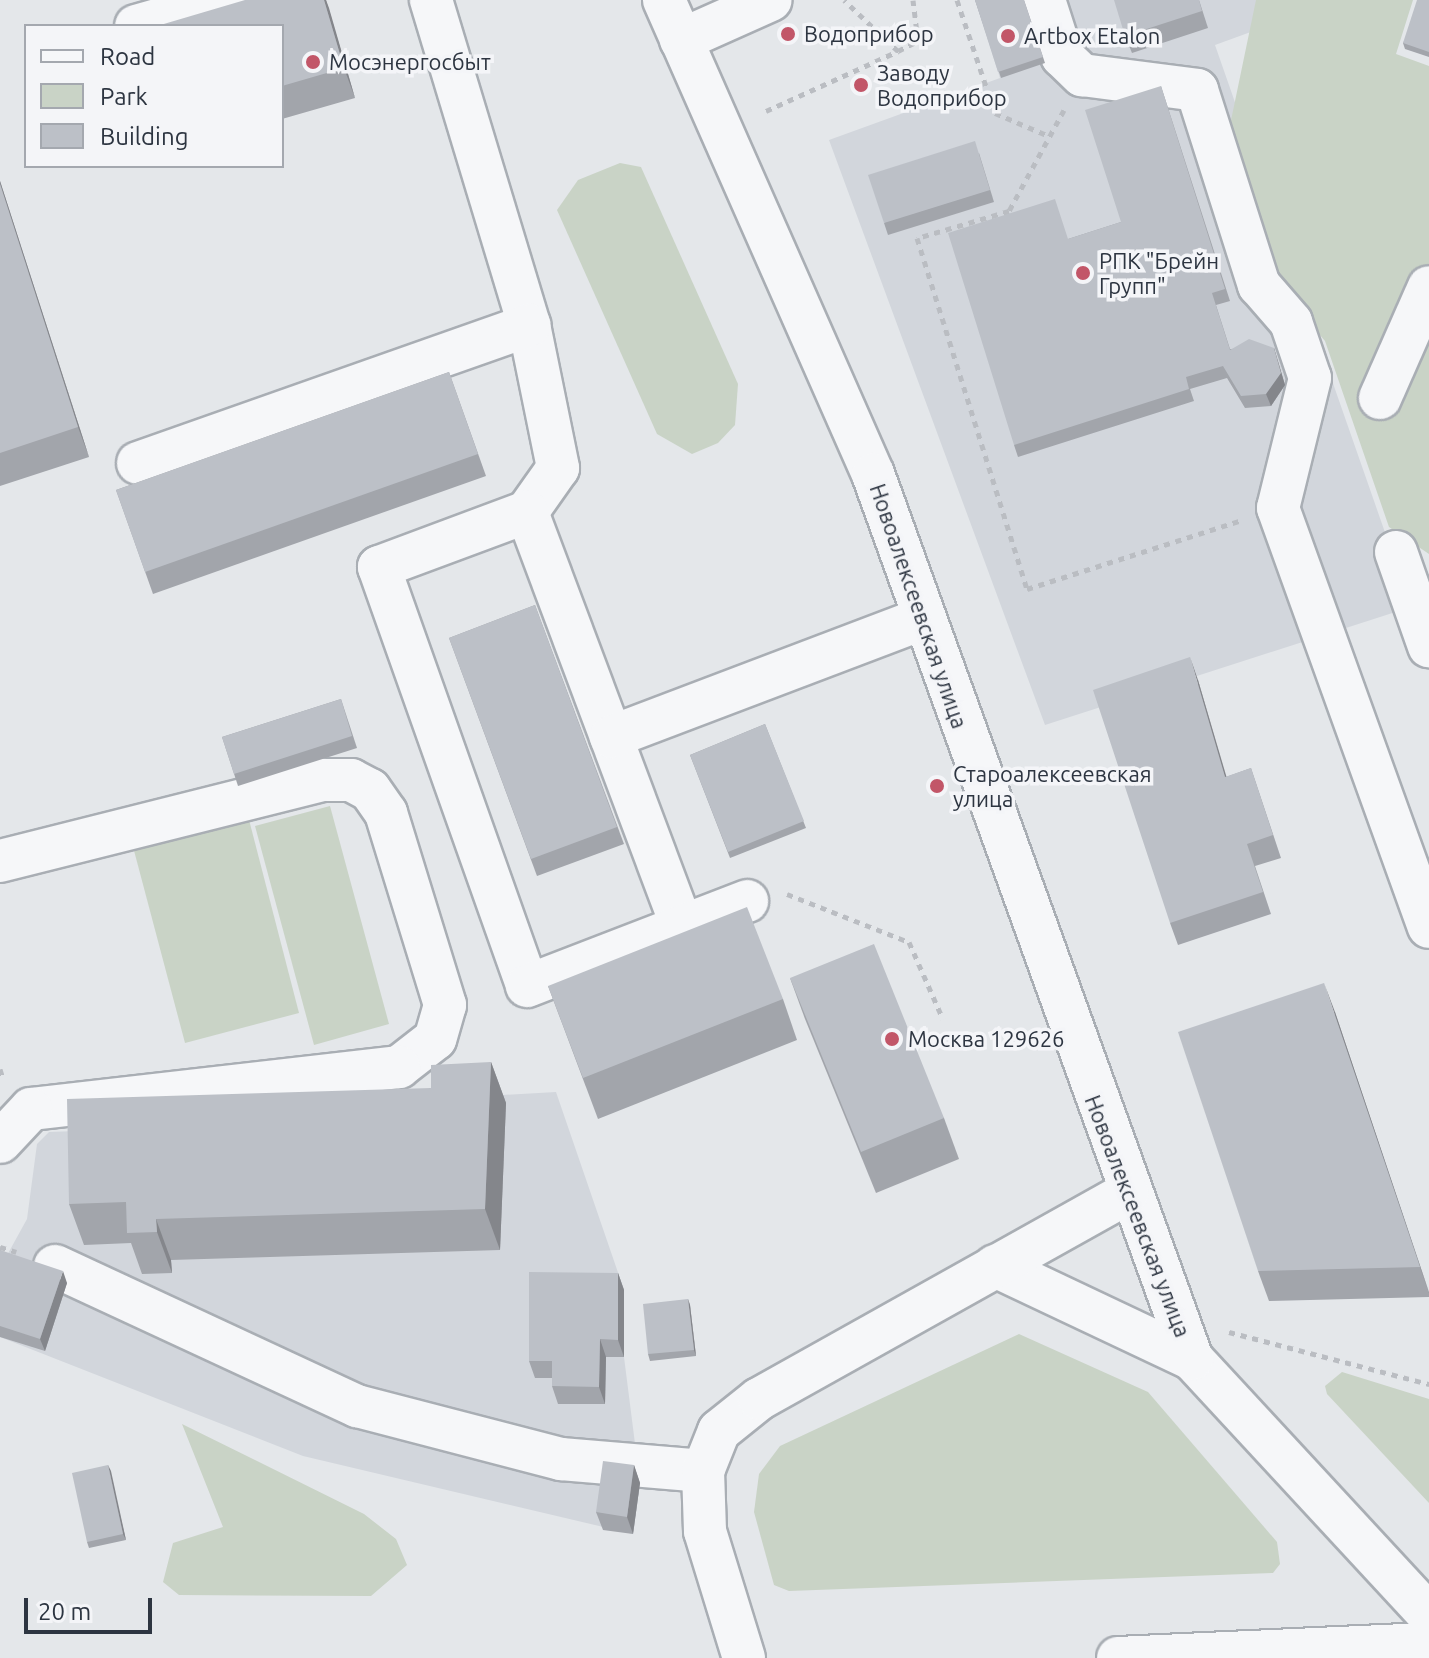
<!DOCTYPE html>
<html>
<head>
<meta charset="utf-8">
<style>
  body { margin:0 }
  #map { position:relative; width:1429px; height:1658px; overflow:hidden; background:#e4e7ea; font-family:Ubuntu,sans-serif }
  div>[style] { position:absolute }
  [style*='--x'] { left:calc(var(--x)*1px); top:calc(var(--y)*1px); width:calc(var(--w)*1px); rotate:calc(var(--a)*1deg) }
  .built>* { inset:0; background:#d2d6dc }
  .green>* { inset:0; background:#c9d3c6 }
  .path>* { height:5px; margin-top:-2.5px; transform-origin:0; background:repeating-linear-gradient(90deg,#babdc2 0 6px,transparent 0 12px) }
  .roads { filter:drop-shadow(2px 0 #a9aeb4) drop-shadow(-2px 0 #a9aeb4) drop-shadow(0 2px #a9aeb4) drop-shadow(0 -2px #a9aeb4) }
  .minor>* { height:42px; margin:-21px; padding:0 21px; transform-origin:21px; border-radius:21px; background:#f6f7f9 }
  .wall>* { inset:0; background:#a2a5ab }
  .shaded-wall>* { inset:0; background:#84868b }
  .building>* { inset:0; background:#bcc0c7 }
  .dots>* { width:22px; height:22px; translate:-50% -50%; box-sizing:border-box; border:4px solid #f4f5f8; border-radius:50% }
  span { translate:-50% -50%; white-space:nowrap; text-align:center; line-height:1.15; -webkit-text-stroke:7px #f4f5f8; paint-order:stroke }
  .poi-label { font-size:22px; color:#2d3541 }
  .left { translate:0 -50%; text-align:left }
  .street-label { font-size:22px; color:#2d3541 }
  .legend { position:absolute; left:24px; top:24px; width:260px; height:144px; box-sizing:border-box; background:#f4f5f8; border:2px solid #a4a8af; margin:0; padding:10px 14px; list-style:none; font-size:24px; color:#2d3541 }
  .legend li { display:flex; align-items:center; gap:16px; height:40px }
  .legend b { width:40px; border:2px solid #a4a8af }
  .scale { position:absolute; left:24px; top:1598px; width:128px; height:36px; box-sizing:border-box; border:4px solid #2d3541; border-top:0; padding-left:10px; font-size:24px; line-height:28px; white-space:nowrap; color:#2d3541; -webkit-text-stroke:6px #f4f5f8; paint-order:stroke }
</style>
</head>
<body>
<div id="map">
  <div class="built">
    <i style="clip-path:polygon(975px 0,1338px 0,1215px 45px,1411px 607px,1045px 725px,829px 140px,1000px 78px)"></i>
    <i style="clip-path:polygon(556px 1092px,624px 1290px,624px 1357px,640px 1483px,633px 1534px,303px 1456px,0 1337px,0 1268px,27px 1219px,37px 1144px,49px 1132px,213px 1126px,221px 1111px)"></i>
  </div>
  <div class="green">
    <i style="clip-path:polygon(1256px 0,1413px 0,1396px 54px,1429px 66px,1429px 554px,1389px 527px,1325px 341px,1286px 295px,1260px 240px,1229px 130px)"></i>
    <i style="clip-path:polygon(620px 163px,641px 167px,738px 384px,735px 425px,718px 443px,692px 454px,657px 434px,557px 210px,578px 180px)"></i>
    <i style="clip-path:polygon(330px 806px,389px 1024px,314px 1045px,255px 826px)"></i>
    <i style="clip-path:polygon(247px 812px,299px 1013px,185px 1043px,132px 843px)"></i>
    <i style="clip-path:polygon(1019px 1334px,1148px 1392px,1277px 1542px,1280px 1564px,1273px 1573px,789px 1591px,774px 1585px,754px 1512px,759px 1474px,780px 1446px)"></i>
    <i style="clip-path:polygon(1342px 1372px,1429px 1399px,1429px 1503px,1327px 1394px,1325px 1386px)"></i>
    <i style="clip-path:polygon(182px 1424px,364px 1514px,396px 1539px,407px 1565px,371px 1596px,179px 1595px,163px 1582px,173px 1543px,223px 1527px)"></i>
  </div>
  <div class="path">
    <i style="--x:957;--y:0;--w:119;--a:71.4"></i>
    <i style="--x:995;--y:113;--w:59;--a:23.1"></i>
    <i style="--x:898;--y:51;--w:22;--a:-27"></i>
    <i style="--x:918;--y:41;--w:41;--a:-97"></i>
    <i style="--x:1064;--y:110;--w:115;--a:118.6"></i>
    <i style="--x:1009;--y:211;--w:96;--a:163.6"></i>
    <i style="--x:917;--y:238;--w:368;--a:72.6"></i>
    <i style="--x:1027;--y:589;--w:223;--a:-17.8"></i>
    <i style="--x:766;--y:111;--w:145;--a:-24.4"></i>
    <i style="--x:898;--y:51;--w:74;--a:-136.6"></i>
    <i style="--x:787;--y:894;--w:131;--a:21.5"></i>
    <i style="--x:909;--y:942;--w:84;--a:66.2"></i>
    <i style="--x:0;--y:1069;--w:10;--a:73"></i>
    <i style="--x:0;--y:1247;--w:17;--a:17"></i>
    <i style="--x:1229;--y:1332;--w:207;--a:14.6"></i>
  </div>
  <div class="roads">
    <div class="minor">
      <i style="--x:431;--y:0;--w:339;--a:73.2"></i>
      <i style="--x:529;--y:325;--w:146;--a:78.5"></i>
      <i style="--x:558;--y:468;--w:54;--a:125.2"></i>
      <i style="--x:527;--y:512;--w:443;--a:69.5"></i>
      <i style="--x:664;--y:0;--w:518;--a:66.21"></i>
      <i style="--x:873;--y:474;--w:941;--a:70.18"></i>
      <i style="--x:1192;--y:1359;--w:349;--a:47.2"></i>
      <i style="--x:1044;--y:0;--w:59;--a:72.2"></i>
      <i style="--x:1062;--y:56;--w:28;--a:44"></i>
      <i style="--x:1082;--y:75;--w:116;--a:7.4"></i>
      <i style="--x:1197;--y:90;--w:205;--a:72.4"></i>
      <i style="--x:1259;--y:285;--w:49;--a:49.1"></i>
      <i style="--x:1291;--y:322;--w:59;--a:71.3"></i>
      <i style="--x:1310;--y:378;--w:134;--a:103.8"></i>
      <i style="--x:1278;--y:508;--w:445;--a:70.2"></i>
      <i style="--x:136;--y:26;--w:95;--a:-15.9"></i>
      <i style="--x:681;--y:40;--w:98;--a:-24"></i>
      <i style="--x:1380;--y:398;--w:121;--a:-66.2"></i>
      <i style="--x:138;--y:463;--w:415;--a:-19.4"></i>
      <i style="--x:527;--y:512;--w:158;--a:159.6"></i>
      <i style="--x:379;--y:567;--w:444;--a:70.5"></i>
      <i style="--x:527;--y:986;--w:236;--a:-21.1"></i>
      <i style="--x:1396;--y:552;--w:100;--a:70.7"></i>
      <i style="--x:611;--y:737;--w:335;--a:-20.8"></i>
      <i style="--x:0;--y:861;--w:333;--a:-14.1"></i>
      <i style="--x:323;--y:780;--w:28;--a:0"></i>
      <i style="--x:351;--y:780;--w:21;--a:28"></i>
      <i style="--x:370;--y:790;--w:28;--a:55"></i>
      <i style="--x:386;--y:813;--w:201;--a:72.9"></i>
      <i style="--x:445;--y:1005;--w:35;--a:106"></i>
      <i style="--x:435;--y:1039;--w:46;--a:142.1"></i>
      <i style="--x:399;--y:1067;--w:370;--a:173.5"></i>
      <i style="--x:31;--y:1109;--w:45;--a:133.2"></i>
      <i style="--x:55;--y:1266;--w:333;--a:24.9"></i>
      <i style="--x:357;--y:1406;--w:211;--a:14.6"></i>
      <i style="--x:561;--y:1459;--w:143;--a:4.8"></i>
      <i style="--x:995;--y:1266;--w:218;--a:25.3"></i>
      <i style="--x:744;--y:1658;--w:133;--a:-107.1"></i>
      <i style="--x:705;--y:1531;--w:60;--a:-91.9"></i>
      <i style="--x:703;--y:1471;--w:43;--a:-68.2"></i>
      <i style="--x:719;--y:1431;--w:51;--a:-38.7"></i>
      <i style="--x:759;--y:1399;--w:422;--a:-29.2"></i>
      <i style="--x:1118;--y:1658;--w:311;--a:-2.6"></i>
    </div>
  </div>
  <div class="wall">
    <i style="clip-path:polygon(245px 0,326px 0,355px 98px,282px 119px,282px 26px)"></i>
    <i style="clip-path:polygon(975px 0,1024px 0,1045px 63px,1001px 78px)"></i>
    <i style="clip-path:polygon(1199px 0,1208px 28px,1132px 53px,1125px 36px)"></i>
    <i style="clip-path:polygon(1429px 0,1429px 57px,1405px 49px,1403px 43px)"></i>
    <i style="clip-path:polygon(1161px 86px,1230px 301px,1216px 305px,1230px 349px,1274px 348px,1285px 385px,1271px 406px,1245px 408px,1227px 378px,1190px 389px,1194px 401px,1018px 457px,1014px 445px,1068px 239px,1121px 222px)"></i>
    <i style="clip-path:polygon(979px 153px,994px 202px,888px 235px,884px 223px)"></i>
    <i style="clip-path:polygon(0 181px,89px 457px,0 486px)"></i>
    <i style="clip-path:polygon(449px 372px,486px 476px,153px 594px,116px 490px)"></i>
    <i style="clip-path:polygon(535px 605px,624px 844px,537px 876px,449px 638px)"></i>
    <i style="clip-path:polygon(1198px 680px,1226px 777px,1251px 768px,1281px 858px,1255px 866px,1271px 914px,1178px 945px,1170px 923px)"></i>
    <i style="clip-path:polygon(341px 699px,357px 748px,238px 786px,222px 737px)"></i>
    <i style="clip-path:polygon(765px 724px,806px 828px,730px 858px,690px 755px)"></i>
    <i style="clip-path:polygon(790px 978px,944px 1118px,959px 1159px,876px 1193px,805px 1019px)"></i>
    <i style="clip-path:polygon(548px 986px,783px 999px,797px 1040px,598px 1119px)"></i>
    <i style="clip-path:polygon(1335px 1012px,1429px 1292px,1429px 1297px,1269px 1301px,1258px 1271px)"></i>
    <i style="clip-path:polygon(491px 1062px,506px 1103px,500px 1250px,171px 1260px,172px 1273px,142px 1274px,131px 1243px,84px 1245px,69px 1204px,431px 1088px)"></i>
    <i style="clip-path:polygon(0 1250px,67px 1283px,45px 1351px,0 1337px)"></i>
    <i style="clip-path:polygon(618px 1273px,624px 1290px,624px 1357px,606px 1357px,605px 1404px,558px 1404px,552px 1386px,552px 1378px,535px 1378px,529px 1361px)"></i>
    <i style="clip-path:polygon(688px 1299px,690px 1305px,696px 1356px,650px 1361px,648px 1354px)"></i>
    <i style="clip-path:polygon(108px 1465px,126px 1540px,89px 1548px,87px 1542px)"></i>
    <i style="clip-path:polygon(634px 1465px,640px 1483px,633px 1534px,603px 1530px,596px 1512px)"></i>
  </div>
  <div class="shaded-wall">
    <i style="clip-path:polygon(324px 0,326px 0,329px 8px,355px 98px,344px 68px)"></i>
    <i style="clip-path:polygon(0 181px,89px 457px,78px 427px,0 184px)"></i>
    <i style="clip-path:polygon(1274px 348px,1285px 385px,1271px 406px,1266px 394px)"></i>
    <i style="clip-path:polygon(1190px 657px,1198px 680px,1233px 799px,1225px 777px)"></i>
    <i style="clip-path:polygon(1324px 983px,1335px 1012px,1429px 1293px,1420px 1267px)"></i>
    <i style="clip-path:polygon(491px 1062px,506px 1103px,500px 1250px,485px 1209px)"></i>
    <i style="clip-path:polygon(156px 1219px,171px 1260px,172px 1273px,157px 1232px)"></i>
    <i style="clip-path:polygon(63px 1271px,67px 1283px,45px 1351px,40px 1339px)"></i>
    <i style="clip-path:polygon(618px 1273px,624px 1290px,624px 1357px,618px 1340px)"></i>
    <i style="clip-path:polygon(688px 1299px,690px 1305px,696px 1356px,694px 1350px)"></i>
    <i style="clip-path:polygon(600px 1339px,606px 1357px,605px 1404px,599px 1387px)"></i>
    <i style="clip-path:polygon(108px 1465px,111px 1471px,126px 1540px,123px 1534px)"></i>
    <i style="clip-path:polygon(634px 1465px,640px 1483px,633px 1534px,627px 1517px)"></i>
  </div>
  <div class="building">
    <i style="clip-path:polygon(245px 0,324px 0,344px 68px,282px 86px,282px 26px,157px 26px)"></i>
    <i style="clip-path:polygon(975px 0,1024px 0,1043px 57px,998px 72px)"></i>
    <i style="clip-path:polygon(1114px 0,1199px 0,1202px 11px,1125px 36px)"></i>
    <i style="clip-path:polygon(1417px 0,1429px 0,1429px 52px,1403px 43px)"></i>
    <i style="clip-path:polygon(1161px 86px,1225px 289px,1212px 293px,1230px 350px,1249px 339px,1274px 348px,1281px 373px,1266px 394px,1241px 396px,1223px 366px,1186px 377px,1189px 389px,1014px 445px,948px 233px,1055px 199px,1068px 239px,1121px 222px,1085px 110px)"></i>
    <i style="clip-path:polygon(975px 141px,990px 190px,884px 223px,868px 175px)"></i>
    <i style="clip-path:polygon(0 184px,78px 427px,0 453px)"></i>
    <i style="clip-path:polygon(449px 372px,478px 454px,145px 572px,116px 490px)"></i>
    <i style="clip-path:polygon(535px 605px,617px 827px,531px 859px,449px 638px)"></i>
    <i style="clip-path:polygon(1190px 657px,1225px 777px,1251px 768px,1273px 835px,1247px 844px,1263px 892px,1170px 923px,1093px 690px)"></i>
    <i style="clip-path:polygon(341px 699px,352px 736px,234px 774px,222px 737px)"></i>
    <i style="clip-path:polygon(765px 724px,804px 821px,728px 852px,690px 755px)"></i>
    <i style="clip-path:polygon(747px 907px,783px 999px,583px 1078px,548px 986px)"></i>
    <i style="clip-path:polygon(874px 944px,944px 1118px,861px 1152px,790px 978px)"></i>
    <i style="clip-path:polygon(1324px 983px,1420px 1267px,1258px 1271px,1178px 1032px)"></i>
    <i style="clip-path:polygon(491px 1062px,485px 1209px,156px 1219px,157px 1232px,127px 1233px,126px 1202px,69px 1204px,67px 1099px,431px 1088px,431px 1065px)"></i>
    <i style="clip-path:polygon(0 1250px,63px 1271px,40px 1339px,0 1326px)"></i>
    <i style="clip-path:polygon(529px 1272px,618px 1273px,618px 1340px,600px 1339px,599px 1387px,552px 1386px,552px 1361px,529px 1361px)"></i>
    <i style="clip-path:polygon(688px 1299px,694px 1350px,648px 1354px,643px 1304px)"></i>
    <i style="clip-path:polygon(603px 1461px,634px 1465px,627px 1517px,596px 1512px)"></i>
    <i style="clip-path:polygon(108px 1465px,123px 1534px,87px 1542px,72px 1473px)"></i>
  </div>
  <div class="dots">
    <i style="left:788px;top:34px;background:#c25668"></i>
    <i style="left:1008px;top:36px;background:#c25668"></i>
    <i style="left:313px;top:62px;background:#c25668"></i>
    <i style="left:861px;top:85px;background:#c25668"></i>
    <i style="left:1083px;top:273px;background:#c25668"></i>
    <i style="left:937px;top:786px;background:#c25668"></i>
    <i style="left:892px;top:1039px;background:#c25668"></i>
  </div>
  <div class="poi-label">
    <span class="left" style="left:804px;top:34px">Водоприбор</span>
    <span class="left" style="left:1024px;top:36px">Artbox Etalon</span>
    <span class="left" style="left:329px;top:62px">Мосэнергосбыт</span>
    <span class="left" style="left:877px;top:85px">Заводу<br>Водоприбор</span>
    <span class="left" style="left:1099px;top:273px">РПК "Брейн<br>Групп"</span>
    <span class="left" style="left:953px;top:786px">Староалексеевская<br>улица</span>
    <span class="left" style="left:908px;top:1039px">Москва 129626</span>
  </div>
  <div class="street-label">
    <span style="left:919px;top:606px;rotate:71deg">Новоалексеевская улица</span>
    <span style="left:1138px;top:1216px;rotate:69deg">Новоалексеевская улица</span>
  </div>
  <ul class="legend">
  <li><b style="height:10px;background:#f6f7f9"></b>Road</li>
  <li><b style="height:22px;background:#c9d3c6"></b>Park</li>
  <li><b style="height:22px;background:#bcc0c7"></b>Building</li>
  </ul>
  <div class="scale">20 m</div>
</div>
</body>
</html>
